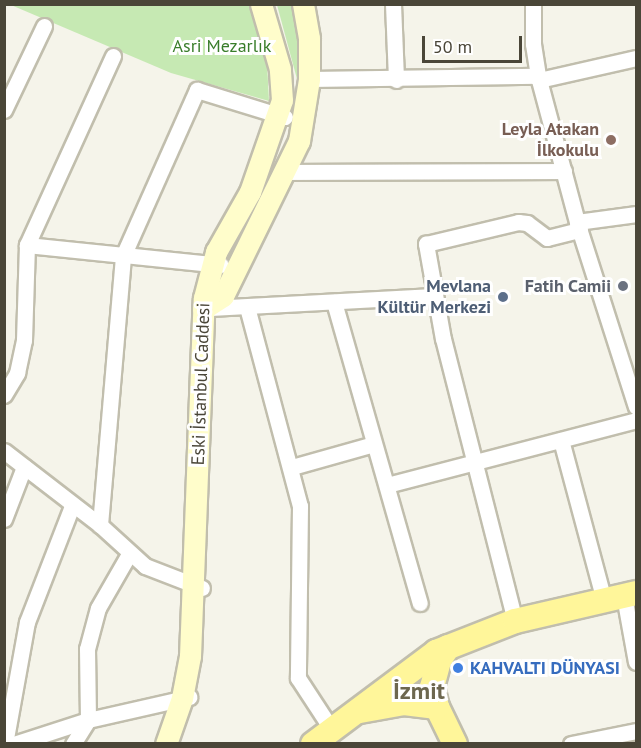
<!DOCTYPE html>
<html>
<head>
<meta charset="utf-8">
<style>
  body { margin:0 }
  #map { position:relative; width:641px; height:748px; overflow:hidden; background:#f5f4ea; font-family:"PT Sans",sans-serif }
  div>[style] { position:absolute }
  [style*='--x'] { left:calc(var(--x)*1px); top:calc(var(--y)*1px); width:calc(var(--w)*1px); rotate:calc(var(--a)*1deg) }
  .green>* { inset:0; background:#c6e9b3 }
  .roads { filter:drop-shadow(2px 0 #c1bead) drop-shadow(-2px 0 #c1bead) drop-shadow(0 2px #c1bead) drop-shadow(0 -2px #c1bead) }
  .street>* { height:15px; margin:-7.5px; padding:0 7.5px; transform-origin:7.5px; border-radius:7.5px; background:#fff }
  .secondary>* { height:21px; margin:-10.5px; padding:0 10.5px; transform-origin:10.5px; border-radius:10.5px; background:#fffdcb }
  .primary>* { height:24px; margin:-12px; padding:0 12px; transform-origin:12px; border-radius:12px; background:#fff69a }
  .dots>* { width:16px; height:16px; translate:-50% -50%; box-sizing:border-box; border:3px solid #fff; border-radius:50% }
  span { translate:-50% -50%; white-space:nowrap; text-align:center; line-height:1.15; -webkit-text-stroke:6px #fff; paint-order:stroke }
  .park-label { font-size:18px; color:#397d2a }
  .education-label { font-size:18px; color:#785e54; font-weight:700 }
  .right { translate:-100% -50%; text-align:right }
  .worship-label { font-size:18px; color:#5b616d; font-weight:700 }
  .service-label { font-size:18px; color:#4e5e75; font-weight:700 }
  .street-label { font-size:18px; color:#4a4638 }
  .shop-label { font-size:18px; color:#366cbe; font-weight:700 }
  .left { translate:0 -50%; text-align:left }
  .district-label { font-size:24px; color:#6d674f; font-weight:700 }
  .frame { position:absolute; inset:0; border:6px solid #4a4638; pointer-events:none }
  .scale { position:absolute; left:422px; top:36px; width:100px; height:27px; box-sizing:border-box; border:3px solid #4a4638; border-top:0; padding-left:8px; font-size:18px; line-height:21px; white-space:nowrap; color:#4a4638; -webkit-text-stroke:4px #fff; paint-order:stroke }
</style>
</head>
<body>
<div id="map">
  <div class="green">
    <i style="clip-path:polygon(11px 5px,252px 5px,266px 44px,269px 101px,171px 73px)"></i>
    <i style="clip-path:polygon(277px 5px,296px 5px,300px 78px,297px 79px)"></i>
  </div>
  <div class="roads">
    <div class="street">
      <i style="--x:393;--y:4;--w:76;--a:87.7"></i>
      <i style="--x:533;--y:4;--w:40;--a:90"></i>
      <i style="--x:533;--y:44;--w:36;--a:81"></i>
      <i style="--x:539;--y:80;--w:147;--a:75"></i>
      <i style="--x:577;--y:222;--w:194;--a:72.3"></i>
      <i style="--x:113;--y:56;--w:208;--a:114.5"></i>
      <i style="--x:27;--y:245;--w:195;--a:5.9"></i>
      <i style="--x:309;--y:79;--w:229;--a:-0.8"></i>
      <i style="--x:539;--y:80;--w:99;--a:-12.8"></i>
      <i style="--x:4;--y:110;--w:93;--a:-64.5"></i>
      <i style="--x:285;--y:172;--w:279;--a:-0.2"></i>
      <i style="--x:577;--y:222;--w:60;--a:-7.7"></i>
      <i style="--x:334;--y:302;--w:313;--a:74.1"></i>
      <i style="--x:247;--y:307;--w:206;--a:75.1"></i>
      <i style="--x:300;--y:506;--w:172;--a:90.7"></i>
      <i style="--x:298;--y:678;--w:62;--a:56.8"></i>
      <i style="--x:210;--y:308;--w:224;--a:-3.1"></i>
      <i style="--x:4;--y:395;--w:26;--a:-59"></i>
      <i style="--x:17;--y:373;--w:34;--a:-78"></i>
      <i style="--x:24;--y:340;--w:95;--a:-88.2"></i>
      <i style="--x:561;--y:440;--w:166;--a:75"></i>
      <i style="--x:4;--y:451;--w:121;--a:37.6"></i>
      <i style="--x:100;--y:525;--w:61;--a:42.3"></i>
      <i style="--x:145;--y:566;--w:61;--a:21.1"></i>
      <i style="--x:292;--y:467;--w:85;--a:-15.7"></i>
      <i style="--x:387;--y:485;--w:257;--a:-14.6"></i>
      <i style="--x:4;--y:519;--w:56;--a:-69"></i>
      <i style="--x:100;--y:525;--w:270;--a:-85.1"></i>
      <i style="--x:123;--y:256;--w:182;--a:-66"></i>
      <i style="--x:197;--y:90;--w:92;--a:17.1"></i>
      <i style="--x:624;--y:596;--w:67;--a:79.7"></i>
      <i style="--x:515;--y:621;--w:291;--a:-104.3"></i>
      <i style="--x:443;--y:339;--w:97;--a:-100.1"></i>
      <i style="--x:426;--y:244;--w:95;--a:-13.4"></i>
      <i style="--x:518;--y:222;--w:9;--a:6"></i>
      <i style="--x:527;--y:223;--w:25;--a:37"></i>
      <i style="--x:547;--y:238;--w:34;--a:-14"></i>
      <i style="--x:5;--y:744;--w:124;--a:-79.8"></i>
      <i style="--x:27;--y:622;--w:124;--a:-68.8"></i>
      <i style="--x:14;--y:744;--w:78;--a:-18"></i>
      <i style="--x:88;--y:720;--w:104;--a:-12.8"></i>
      <i style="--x:73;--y:744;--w:28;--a:-58"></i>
      <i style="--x:88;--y:720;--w:71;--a:-90.8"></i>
      <i style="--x:87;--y:649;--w:42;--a:-75"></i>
      <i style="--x:98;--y:608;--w:62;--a:-60.1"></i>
      <i style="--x:571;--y:744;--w:66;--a:-11.3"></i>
    </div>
    <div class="secondary">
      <i style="--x:203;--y:309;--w:24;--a:-33"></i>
      <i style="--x:223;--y:296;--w:173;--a:-63.9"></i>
      <i style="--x:299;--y:141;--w:63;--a:-80.8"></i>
      <i style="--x:309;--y:79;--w:41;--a:-90"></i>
      <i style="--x:309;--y:38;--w:35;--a:-100"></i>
      <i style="--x:166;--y:744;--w:49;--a:-70.8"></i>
      <i style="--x:182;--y:698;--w:43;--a:-79.2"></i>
      <i style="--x:190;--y:656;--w:358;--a:-87.8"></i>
      <i style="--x:204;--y:298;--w:48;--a:-75.4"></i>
      <i style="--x:216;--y:252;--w:69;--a:-60.5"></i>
      <i style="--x:250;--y:192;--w:97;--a:-70.8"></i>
      <i style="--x:282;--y:100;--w:31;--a:-94"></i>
      <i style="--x:280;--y:69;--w:68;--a:-106.3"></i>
    </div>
    <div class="primary">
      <i style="--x:448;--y:647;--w:17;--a:123"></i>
      <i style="--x:439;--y:661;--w:27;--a:105"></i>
      <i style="--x:432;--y:687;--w:21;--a:76"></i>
      <i style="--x:437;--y:707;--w:41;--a:64.1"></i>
      <i style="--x:360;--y:711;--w:45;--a:-10.3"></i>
      <i style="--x:404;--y:703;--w:33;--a:7"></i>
      <i style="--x:313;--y:744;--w:154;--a:-36.8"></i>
      <i style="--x:436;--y:652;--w:85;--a:-21.4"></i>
      <i style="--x:515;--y:621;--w:124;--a:-13"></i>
    </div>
  </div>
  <div class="dots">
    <i style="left:611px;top:140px;background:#8d6e63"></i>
    <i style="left:623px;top:286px;background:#6b7280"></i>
    <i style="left:503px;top:297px;background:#5c6f8a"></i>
    <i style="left:458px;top:668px;background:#3f7fe0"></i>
  </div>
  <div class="park-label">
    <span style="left:222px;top:46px">Asri Mezarlık</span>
  </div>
  <div class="education-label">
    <span class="right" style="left:599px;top:140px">Leyla Atakan<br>İlkokulu</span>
  </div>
  <div class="worship-label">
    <span class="right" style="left:611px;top:286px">Fatih Camii</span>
  </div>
  <div class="service-label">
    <span class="right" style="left:491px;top:297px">Mevlana<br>Kültür Merkezi</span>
  </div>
  <div class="street-label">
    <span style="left:201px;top:384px;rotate:-88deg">Eski İstanbul Caddesi</span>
  </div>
  <div class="shop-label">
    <span class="left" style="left:470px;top:668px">KAHVALTI DÜNYASI</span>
  </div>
  <div class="district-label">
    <span style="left:419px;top:691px">İzmit</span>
  </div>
  <div class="frame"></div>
  <div class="scale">50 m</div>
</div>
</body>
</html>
